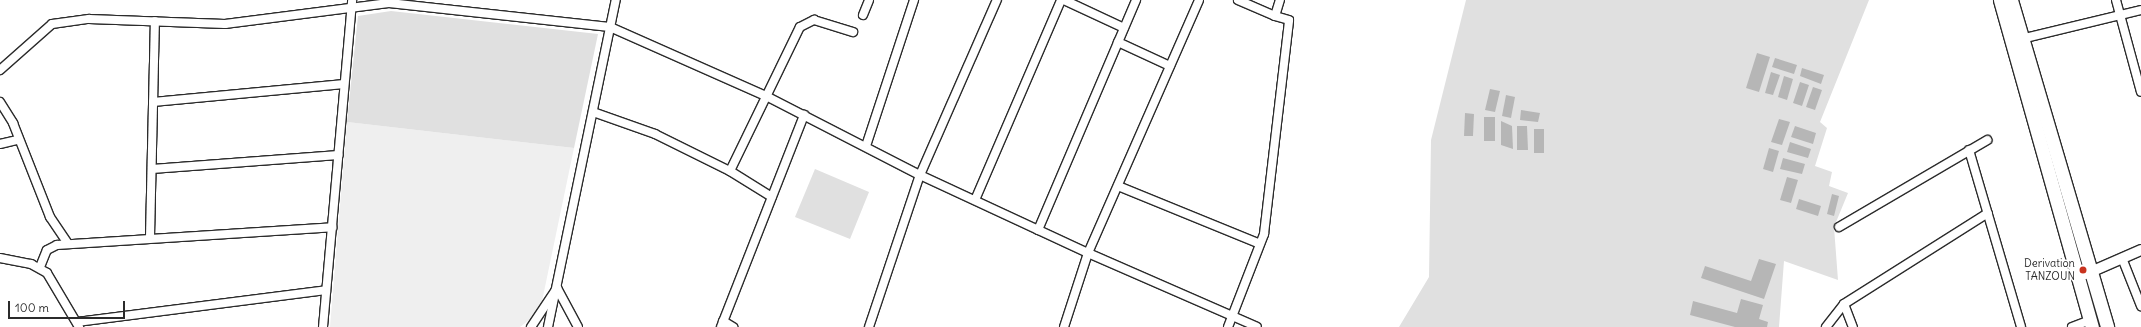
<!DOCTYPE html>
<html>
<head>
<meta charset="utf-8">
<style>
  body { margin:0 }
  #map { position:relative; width:2141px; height:327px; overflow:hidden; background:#fff; font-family:Delius,sans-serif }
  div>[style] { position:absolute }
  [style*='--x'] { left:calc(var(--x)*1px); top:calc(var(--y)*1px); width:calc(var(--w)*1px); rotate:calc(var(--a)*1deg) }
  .built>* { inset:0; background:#efefef }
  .green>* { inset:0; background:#e0e0e0 }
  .water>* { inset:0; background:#b6b6b6 }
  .roads { filter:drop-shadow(1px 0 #2b2b2b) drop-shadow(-1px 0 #2b2b2b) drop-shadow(0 1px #2b2b2b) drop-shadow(0 -1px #2b2b2b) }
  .minor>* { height:8px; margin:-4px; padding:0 4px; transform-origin:4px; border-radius:4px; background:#fff }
  .tertiary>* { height:10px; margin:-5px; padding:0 5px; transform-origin:5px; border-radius:5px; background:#fff }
  .trunk>* { height:13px; margin:-6.5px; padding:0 6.5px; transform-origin:6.5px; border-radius:6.5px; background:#fff }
  .dots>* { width:11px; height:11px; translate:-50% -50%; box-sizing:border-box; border:2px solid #fff; border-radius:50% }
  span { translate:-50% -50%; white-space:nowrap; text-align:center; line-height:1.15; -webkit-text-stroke:3px #fff; paint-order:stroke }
  .poi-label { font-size:11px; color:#2b2b2b }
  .right { translate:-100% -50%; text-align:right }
  .scale { position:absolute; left:8px; top:301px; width:117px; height:18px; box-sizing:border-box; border:2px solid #2b2b2b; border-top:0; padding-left:5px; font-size:12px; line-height:14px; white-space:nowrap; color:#2b2b2b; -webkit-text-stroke:3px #fff; paint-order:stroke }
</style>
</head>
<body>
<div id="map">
  <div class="built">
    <i style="clip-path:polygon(347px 122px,574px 148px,541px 306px,533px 317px,520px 327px,330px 327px)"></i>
  </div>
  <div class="green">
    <i style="clip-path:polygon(1466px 0,1869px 0,1820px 122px,1827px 128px,1815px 166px,1832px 172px,1829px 186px,1848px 193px,1834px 227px,1838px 280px,1784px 261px,1779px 327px,1399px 327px,1429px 277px,1431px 140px)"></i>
    <i style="clip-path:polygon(391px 11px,598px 34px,574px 148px,347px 122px,358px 16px)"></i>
    <i style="clip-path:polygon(815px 169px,869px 192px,850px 239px,795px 217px)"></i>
  </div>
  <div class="water">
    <i style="clip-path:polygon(1757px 53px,1770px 57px,1759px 92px,1746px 88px)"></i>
    <i style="clip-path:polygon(1775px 58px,1797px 65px,1794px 74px,1772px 67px)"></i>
    <i style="clip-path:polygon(1802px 68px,1824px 75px,1821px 84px,1800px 76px)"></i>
    <i style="clip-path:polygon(1771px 72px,1780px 75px,1773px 95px,1765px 93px)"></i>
    <i style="clip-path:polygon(1784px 76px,1793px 79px,1787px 100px,1778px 97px)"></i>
    <i style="clip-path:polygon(1800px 82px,1809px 85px,1802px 106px,1793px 103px)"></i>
    <i style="clip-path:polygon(1813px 87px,1822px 90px,1815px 110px,1806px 107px)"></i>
    <i style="clip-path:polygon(1490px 89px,1500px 91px,1495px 112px,1485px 110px)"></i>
    <i style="clip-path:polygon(1506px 95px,1515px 97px,1511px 118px,1502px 116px)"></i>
    <i style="clip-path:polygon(1521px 110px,1540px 113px,1538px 122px,1520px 120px)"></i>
    <i style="clip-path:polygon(1465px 113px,1474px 114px,1473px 136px,1464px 136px)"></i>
    <i style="clip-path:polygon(1484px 117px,1495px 117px,1495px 141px,1484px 141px)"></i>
    <i style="clip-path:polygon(1779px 119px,1790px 122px,1782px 145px,1771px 142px)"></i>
    <i style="clip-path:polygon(1501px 121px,1512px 126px,1513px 149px,1501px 145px)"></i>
    <i style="clip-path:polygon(1517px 126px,1527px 126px,1528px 150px,1517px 150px)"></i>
    <i style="clip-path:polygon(1795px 126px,1816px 133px,1813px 144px,1791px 137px)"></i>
    <i style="clip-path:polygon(1534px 129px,1544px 129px,1544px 153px,1534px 153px)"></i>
    <i style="clip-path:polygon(1790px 142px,1811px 149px,1808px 158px,1787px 152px)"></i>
    <i style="clip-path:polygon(1769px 148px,1779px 151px,1773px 172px,1763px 169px)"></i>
    <i style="clip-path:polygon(1783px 158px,1805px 164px,1802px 174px,1780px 169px)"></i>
    <i style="clip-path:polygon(1787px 177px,1798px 180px,1791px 203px,1780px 200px)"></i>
    <i style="clip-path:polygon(1832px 194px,1839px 196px,1834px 216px,1827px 214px)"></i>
    <i style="clip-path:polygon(1799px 199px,1821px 206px,1818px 216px,1796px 209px)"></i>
    <i style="clip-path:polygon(1759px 259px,1776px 264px,1764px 299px,1701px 278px,1705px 266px,1751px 281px)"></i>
    <i style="clip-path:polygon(1741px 299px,1763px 305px,1759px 319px,1768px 322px,1767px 327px,1735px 327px,1690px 315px,1693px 301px,1737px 313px)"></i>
  </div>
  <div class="roads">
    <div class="minor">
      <i style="--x:1064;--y:0;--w:66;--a:25"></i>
      <i style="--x:1238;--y:0;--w:40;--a:23.4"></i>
      <i style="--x:2116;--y:0;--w:95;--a:74.8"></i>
      <i style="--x:863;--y:15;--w:16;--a:-68"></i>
      <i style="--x:2021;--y:39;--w:123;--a:-13.6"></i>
      <i style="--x:1118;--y:42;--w:57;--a:24.8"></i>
      <i style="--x:0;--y:70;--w:69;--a:-41.5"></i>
      <i style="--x:52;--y:24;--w:37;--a:-8"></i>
      <i style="--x:89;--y:19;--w:136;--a:2.1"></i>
      <i style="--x:225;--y:24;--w:165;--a:-7.3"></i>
      <i style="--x:389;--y:3;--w:222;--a:6.2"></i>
      <i style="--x:610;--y:27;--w:171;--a:23.9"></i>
      <i style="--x:766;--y:96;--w:173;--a:27.2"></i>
      <i style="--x:920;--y:175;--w:185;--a:24.9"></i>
      <i style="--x:1088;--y:253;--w:184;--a:23.6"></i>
      <i style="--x:0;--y:102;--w:25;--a:58"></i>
      <i style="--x:13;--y:123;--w:101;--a:68.5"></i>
      <i style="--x:50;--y:217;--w:32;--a:56"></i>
      <i style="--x:153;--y:102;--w:192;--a:-5.4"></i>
      <i style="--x:593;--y:112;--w:66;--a:19.5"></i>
      <i style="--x:655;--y:134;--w:84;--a:26.3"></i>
      <i style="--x:730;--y:171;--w:49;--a:31.8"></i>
      <i style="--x:0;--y:144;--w:18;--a:-13"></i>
      <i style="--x:866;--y:146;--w:154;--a:-71.8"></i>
      <i style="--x:1969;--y:150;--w:184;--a:73.6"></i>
      <i style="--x:152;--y:169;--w:187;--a:-4.3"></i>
      <i style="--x:730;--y:171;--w:160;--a:-64.1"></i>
      <i style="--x:800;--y:27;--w:16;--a:-27"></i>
      <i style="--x:814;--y:20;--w:41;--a:17.1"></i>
      <i style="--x:1118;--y:186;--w:153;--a:22.2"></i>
      <i style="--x:975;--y:200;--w:218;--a:-66.7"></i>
      <i style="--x:1839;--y:227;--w:172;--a:-30.4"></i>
      <i style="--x:1038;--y:230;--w:250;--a:-66.9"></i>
      <i style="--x:150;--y:237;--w:216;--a:-88.7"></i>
      <i style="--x:0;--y:258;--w:32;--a:11"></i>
      <i style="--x:31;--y:264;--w:18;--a:29"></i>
      <i style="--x:47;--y:273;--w:63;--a:59.3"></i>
      <i style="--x:2122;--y:258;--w:52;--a:68.4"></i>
      <i style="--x:40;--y:267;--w:18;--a:-68"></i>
      <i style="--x:47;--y:250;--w:11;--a:-27"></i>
      <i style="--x:57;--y:245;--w:276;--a:-3.7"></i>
      <i style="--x:1844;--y:304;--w:25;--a:69"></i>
      <i style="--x:723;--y:321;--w:12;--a:31"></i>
      <i style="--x:77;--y:322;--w:251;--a:-7.3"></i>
      <i style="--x:323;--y:327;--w:328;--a:-84.9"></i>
      <i style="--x:531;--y:327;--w:47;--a:-56.3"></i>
      <i style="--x:557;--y:288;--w:44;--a:61.7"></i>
      <i style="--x:548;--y:327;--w:334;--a:-78.3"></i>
      <i style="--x:721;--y:327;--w:228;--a:-68.6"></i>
      <i style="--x:869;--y:327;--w:160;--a:-71.5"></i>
      <i style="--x:920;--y:175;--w:191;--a:-66.3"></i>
      <i style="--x:1064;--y:327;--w:78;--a:-72"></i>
      <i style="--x:1088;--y:253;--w:276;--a:-66.3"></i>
      <i style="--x:1228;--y:327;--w:100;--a:-68.8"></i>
      <i style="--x:1264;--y:234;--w:215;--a:-83.3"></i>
      <i style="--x:1289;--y:20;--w:15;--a:-164"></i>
      <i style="--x:1275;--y:16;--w:17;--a:-73"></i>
      <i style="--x:1826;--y:327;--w:29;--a:-52"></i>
      <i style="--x:1844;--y:304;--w:170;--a:-32.3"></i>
      <i style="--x:2072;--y:327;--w:19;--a:-21"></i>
    </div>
    <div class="tertiary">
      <i style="--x:2086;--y:274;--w:60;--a:-23.6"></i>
    </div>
    <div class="trunk">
      <i style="--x:2000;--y:0;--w:340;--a:74.3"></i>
      <i style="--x:2011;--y:0;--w:341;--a:73.6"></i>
    </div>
  </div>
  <div class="dots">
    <i style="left:2083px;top:270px;background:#c8321e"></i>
  </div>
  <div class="poi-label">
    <span class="right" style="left:2075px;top:270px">Derivation<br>TANZOUN</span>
  </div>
  <div class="scale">100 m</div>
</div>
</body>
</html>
